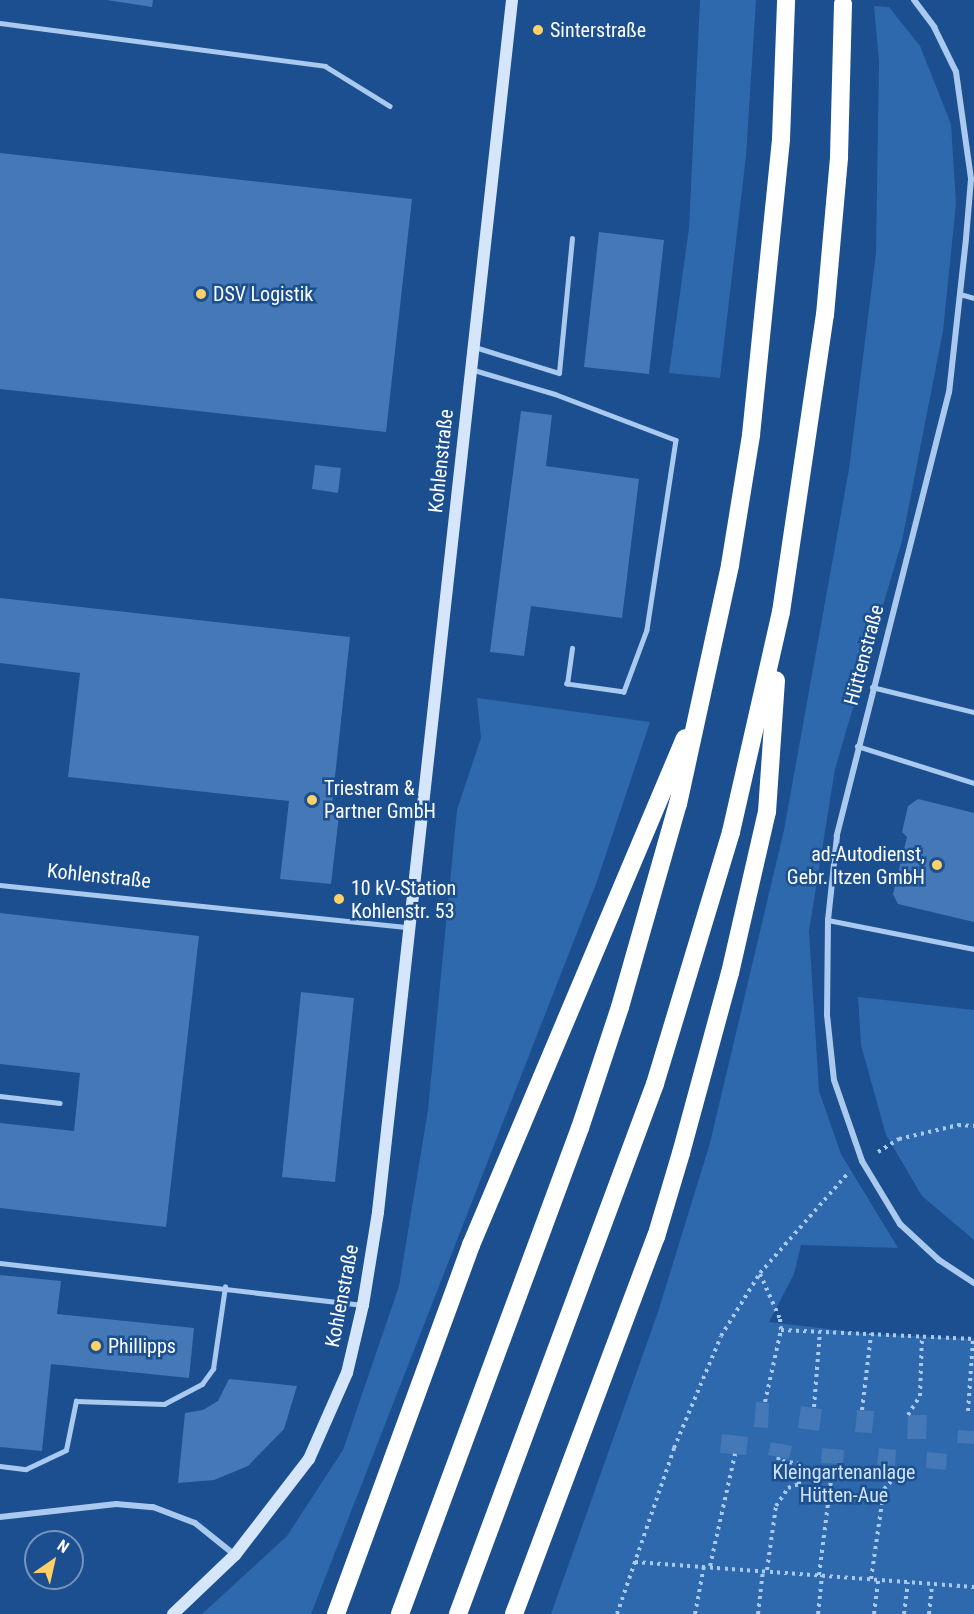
<!DOCTYPE html>
<html>
<head>
<meta charset="utf-8">
<style>
  body { margin:0 }
  #map { position:relative; width:974px; height:1614px; overflow:hidden; background:#1b4f8f; font-family:"Roboto Condensed",sans-serif }
  div>[style] { position:absolute }
  [style*='--x'] { left:calc(var(--x)*1px); top:calc(var(--y)*1px); width:calc(var(--w)*1px); rotate:calc(var(--a)*1deg) }
  .green>* { inset:0; background:#2e69ad }
  .building>* { inset:0; background:#4478b7 }
  .path>* { height:4px; margin-top:-2px; transform-origin:0; background:repeating-linear-gradient(90deg,#a9c9ee 0 3px,transparent 0 7.5px) }
  .lane>* { height:4.5px; margin:-2.25px; padding:0 2.25px; transform-origin:2.25px; border-radius:2.25px; background:#a9c9ee }
  .street>* { height:6px; margin:-3px; padding:0 3px; transform-origin:3px; border-radius:3px; background:#a9c9ee }
  .secondary>* { height:12px; margin:-6px; padding:0 6px; transform-origin:6px; border-radius:6px; background:#d6e6fa }
  .highway>* { height:18px; margin:-9px; padding:0 9px; transform-origin:9px; border-radius:9px; background:#fff }
  .dots>* { width:16px; height:16px; translate:-50% -50%; box-sizing:border-box; border:3px solid #1b4f8f; border-radius:50% }
  span { translate:-50% -50%; white-space:nowrap; text-align:center; line-height:1.15; -webkit-text-stroke:5px #1b4f8f; paint-order:stroke }
  .poi-label { font-size:20px; color:#fff }
  .left { translate:0 -50%; text-align:left }
  .right { translate:-100% -50%; text-align:right }
  .street-label { font-size:20px; color:#fff }
  .park-label { font-size:20px; color:#cfe3fa }
  .north { position:absolute; left:24px; top:1530px; width:60px; height:60px; box-sizing:border-box; background:#1b4f8f; border:2px solid #7695bc; border-radius:50%; rotate:34deg; font-size:16px; font-weight:700; line-height:24px; text-align:center; color:#fff }
  .north::after { content:''; display:block; margin:auto; width:21px; height:27px; background:#ffd166; clip-path:polygon(50% 0,100% 100%,50% 72%,0 100%) }
</style>
</head>
<body>
<div id="map">
  <div class="green">
    <i style="clip-path:polygon(700px 0,756px 0,746px 156px,720px 378px,669px 373px,689px 228px)"></i>
    <i style="clip-path:polygon(874px 6px,889px 7px,920px 46px,951px 124px,956px 204px,943px 331px,902px 541px,835px 769px,809px 931px,819px 1091px,841px 1154px,898px 1248px,801px 1245px,794px 1274px,769px 1322px,871px 1334px,974px 1339px,974px 1614px,551px 1614px,658px 1312px,710px 1143px,784px 830px,849px 469px,876px 253px,879px 61px)"></i>
    <i style="clip-path:polygon(477px 698px,650px 722px,596px 884px,311px 1614px,202px 1614px,287px 1536px,343px 1450px,399px 1286px,428px 1110px,457px 810px,481px 738px)"></i>
    <i style="clip-path:polygon(858px 997px,974px 1010px,974px 1240px,922px 1196px,886px 1135px,861px 1045px)"></i>
  </div>
  <div class="building">
    <i style="clip-path:polygon(107px 0,153px 0,152px 7px)"></i>
    <i style="clip-path:polygon(0 153px,412px 199px,386px 432px,0 389px)"></i>
    <i style="clip-path:polygon(599px 232px,664px 240px,649px 374px,584px 367px)"></i>
    <i style="clip-path:polygon(521px 411px,552px 415px,546px 466px,639px 479px,622px 618px,531px 606px,524px 656px,490px 652px)"></i>
    <i style="clip-path:polygon(315px 465px,341px 468px,338px 493px,312px 489px)"></i>
    <i style="clip-path:polygon(0 598px,350px 637px,332px 805px,340px 807px,331px 884px,280px 879px,289px 801px,68px 777px,80px 673px,0 663px)"></i>
    <i style="clip-path:polygon(918px 799px,974px 813px,974px 922px,898px 904px,893px 894px,907px 837px,902px 832px,908px 806px)"></i>
    <i style="clip-path:polygon(337px 892px,343px 893px,342px 905px,336px 905px)"></i>
    <i style="clip-path:polygon(0 913px,199px 936px,166px 1227px,0 1208px,0 1123px,74px 1131px,80px 1073px,0 1064px)"></i>
    <i style="clip-path:polygon(301px 992px,354px 998px,335px 1182px,282px 1177px)"></i>
    <i style="clip-path:polygon(0 1275px,61px 1281px,57px 1314px,194px 1328px,189px 1378px,51px 1364px,42px 1451px,0 1447px)"></i>
    <i style="clip-path:polygon(229px 1379px,297px 1386px,284px 1429px,248px 1466px,214px 1480px,178px 1483px,185px 1413px,203px 1410px,218px 1401px)"></i>
    <i style="clip-path:polygon(756px 1402px,769px 1403px,768px 1428px,754px 1427px)"></i>
    <i style="clip-path:polygon(801px 1406px,822px 1409px,819px 1431px,798px 1428px)"></i>
    <i style="clip-path:polygon(857px 1410px,874px 1411px,872px 1433px,855px 1432px)"></i>
    <i style="clip-path:polygon(908px 1415px,927px 1415px,926px 1439px,907px 1439px)"></i>
    <i style="clip-path:polygon(958px 1430px,974px 1431px,974px 1444px,957px 1443px)"></i>
    <i style="clip-path:polygon(722px 1434px,748px 1437px,746px 1455px,720px 1453px)"></i>
    <i style="clip-path:polygon(771px 1442px,792px 1446px,789px 1459px,768px 1455px)"></i>
    <i style="clip-path:polygon(822px 1448px,844px 1450px,843px 1464px,821px 1463px)"></i>
    <i style="clip-path:polygon(879px 1448px,896px 1450px,895px 1467px,877px 1465px)"></i>
    <i style="clip-path:polygon(927px 1452px,947px 1454px,946px 1470px,926px 1468px)"></i>
  </div>
  <div class="path">
    <i style="--x:878;--y:1152;--w:25;--a:-32"></i>
    <i style="--x:899;--y:1139;--w:61;--a:-13.3"></i>
    <i style="--x:958;--y:1125;--w:16;--a:4"></i>
    <i style="--x:760;--y:1274;--w:49;--a:66"></i>
    <i style="--x:780;--y:1319;--w:11;--a:85"></i>
    <i style="--x:781;--y:1330;--w:193;--a:2.7"></i>
    <i style="--x:765;--y:1402;--w:74;--a:-77.5"></i>
    <i style="--x:814;--y:1407;--w:76;--a:-85.5"></i>
    <i style="--x:862;--y:1410;--w:77;--a:-83.2"></i>
    <i style="--x:968;--y:1411;--w:72;--a:-86"></i>
    <i style="--x:908;--y:1415;--w:22;--a:-58"></i>
    <i style="--x:920;--y:1396;--w:60;--a:-88.1"></i>
    <i style="--x:635;--y:1562;--w:340;--a:4.2"></i>
    <i style="--x:710;--y:1566;--w:115;--a:-77.4"></i>
    <i style="--x:767;--y:1570;--w:65;--a:-82"></i>
    <i style="--x:776;--y:1506;--w:22;--a:-56"></i>
    <i style="--x:788;--y:1488;--w:12;--a:-20"></i>
    <i style="--x:799;--y:1484;--w:20;--a:-87"></i>
    <i style="--x:800;--y:1464;--w:22;--a:-170"></i>
    <i style="--x:778;--y:1460;--w:3;--a:-72"></i>
    <i style="--x:819;--y:1575;--w:112;--a:-82.8"></i>
    <i style="--x:871;--y:1579;--w:91;--a:-81.8"></i>
    <i style="--x:884;--y:1489;--w:23;--a:-47"></i>
    <i style="--x:900;--y:1472;--w:14;--a:-155"></i>
    <i style="--x:617;--y:1614;--w:176;--a:-71"></i>
    <i style="--x:674;--y:1448;--w:121;--a:-67.2"></i>
    <i style="--x:721;--y:1336;--w:74;--a:-58.2"></i>
    <i style="--x:760;--y:1273;--w:135;--a:-48.6"></i>
    <i style="--x:695;--y:1614;--w:49;--a:-79.4"></i>
    <i style="--x:758;--y:1614;--w:44;--a:-83.5"></i>
    <i style="--x:818;--y:1614;--w:39;--a:-84"></i>
    <i style="--x:874;--y:1614;--w:34;--a:-83"></i>
    <i style="--x:904;--y:1614;--w:32;--a:-83"></i>
    <i style="--x:929;--y:1614;--w:30;--a:-84"></i>
  </div>
  <div class="lane">
    <i style="--x:0;--y:23;--w:328;--a:7.5"></i>
    <i style="--x:325;--y:66;--w:76;--a:31.6"></i>
    <i style="--x:960;--y:294;--w:15;--a:16"></i>
    <i style="--x:475;--y:347;--w:88;--a:17.2"></i>
    <i style="--x:559;--y:373;--w:135;--a:-84.5"></i>
    <i style="--x:474;--y:370;--w:84;--a:16.5"></i>
    <i style="--x:555;--y:394;--w:129;--a:20.8"></i>
    <i style="--x:676;--y:440;--w:192;--a:98.7"></i>
    <i style="--x:647;--y:630;--w:66;--a:110.4"></i>
    <i style="--x:624;--y:692;--w:58;--a:-172"></i>
    <i style="--x:567;--y:684;--w:36;--a:-82"></i>
    <i style="--x:872;--y:687;--w:105;--a:13.8"></i>
    <i style="--x:857;--y:746;--w:123;--a:17.5"></i>
    <i style="--x:0;--y:885;--w:410;--a:5.9"></i>
    <i style="--x:828;--y:920;--w:149;--a:11.2"></i>
    <i style="--x:0;--y:1096;--w:60;--a:6.7"></i>
    <i style="--x:0;--y:1263;--w:365;--a:6.6"></i>
    <i style="--x:0;--y:1466;--w:26;--a:7"></i>
    <i style="--x:26;--y:1469;--w:44;--a:-25.4"></i>
    <i style="--x:66;--y:1450;--w:50;--a:-78.5"></i>
    <i style="--x:76;--y:1401;--w:88;--a:2"></i>
    <i style="--x:164;--y:1404;--w:43;--a:-27.8"></i>
    <i style="--x:202;--y:1384;--w:19;--a:-54"></i>
    <i style="--x:213;--y:1369;--w:83;--a:-81.7"></i>
  </div>
  <div class="street">
    <i style="--x:914;--y:0;--w:34;--a:53"></i>
    <i style="--x:934;--y:27;--w:50;--a:63.9"></i>
    <i style="--x:956;--y:72;--w:108;--a:82"></i>
    <i style="--x:971;--y:179;--w:60;--a:94.8"></i>
    <i style="--x:966;--y:239;--w:154;--a:96.3"></i>
    <i style="--x:949;--y:392;--w:458;--a:104.2"></i>
    <i style="--x:837;--y:836;--w:84;--a:96.1"></i>
    <i style="--x:828;--y:920;--w:95;--a:90.6"></i>
    <i style="--x:827;--y:1015;--w:65;--a:83.9"></i>
    <i style="--x:834;--y:1080;--w:86;--a:70.9"></i>
    <i style="--x:862;--y:1161;--w:74;--a:58.9"></i>
    <i style="--x:900;--y:1224;--w:53;--a:42.7"></i>
    <i style="--x:939;--y:1260;--w:42;--a:33.3"></i>
    <i style="--x:0;--y:1517;--w:117;--a:-6.4"></i>
    <i style="--x:116;--y:1504;--w:37;--a:5"></i>
    <i style="--x:153;--y:1507;--w:45;--a:20.9"></i>
    <i style="--x:195;--y:1523;--w:51;--a:38.7"></i>
  </div>
  <div class="secondary">
    <i style="--x:173;--y:1614;--w:86;--a:-43.6"></i>
    <i style="--x:235;--y:1555;--w:121;--a:-52.4"></i>
    <i style="--x:309;--y:1459;--w:94;--a:-66.2"></i>
    <i style="--x:347;--y:1373;--w:70;--a:-76.8"></i>
    <i style="--x:363;--y:1305;--w:94;--a:-80.8"></i>
    <i style="--x:378;--y:1212;--w:1219;--a:-83.69"></i>
  </div>
  <div class="highway">
    <i style="--x:336;--y:1614;--w:393;--a:-69.9"></i>
    <i style="--x:471;--y:1245;--w:550;--a:-67.12"></i>
    <i style="--x:400;--y:1614;--w:518;--a:-69.68"></i>
    <i style="--x:580;--y:1128;--w:127;--a:-71.7"></i>
    <i style="--x:620;--y:1007;--w:211;--a:-74.1"></i>
    <i style="--x:678;--y:804;--w:245;--a:-77.7"></i>
    <i style="--x:730;--y:565;--w:132;--a:-80.8"></i>
    <i style="--x:751;--y:435;--w:298;--a:-84.2"></i>
    <i style="--x:781;--y:139;--w:139;--a:-87.9"></i>
    <i style="--x:458;--y:1614;--w:565;--a:-69.61"></i>
    <i style="--x:655;--y:1084;--w:263;--a:-73.2"></i>
    <i style="--x:731;--y:832;--w:226;--a:-77.2"></i>
    <i style="--x:781;--y:612;--w:300;--a:-81.6"></i>
    <i style="--x:825;--y:315;--w:159;--a:-84.9"></i>
    <i style="--x:839;--y:157;--w:153;--a:-88.5"></i>
    <i style="--x:514;--y:1614;--w:403;--a:-69.4"></i>
    <i style="--x:656;--y:1237;--w:88;--a:-73.4"></i>
    <i style="--x:681;--y:1153;--w:187;--a:-74.8"></i>
    <i style="--x:730;--y:973;--w:165;--a:-77.1"></i>
    <i style="--x:767;--y:812;--w:132;--a:-86.1"></i>
  </div>
  <div class="dots">
    <i style="left:538px;top:30px;background:#ffd166"></i>
    <i style="left:201px;top:294px;background:#ffd166"></i>
    <i style="left:312px;top:800px;background:#ffd166"></i>
    <i style="left:937px;top:865px;background:#ffd166"></i>
    <i style="left:339px;top:899px;background:#ffd166"></i>
    <i style="left:96px;top:1346px;background:#ffd166"></i>
  </div>
  <div class="poi-label">
    <span class="left" style="left:550px;top:30px">Sinterstraße</span>
    <span class="left" style="left:213px;top:294px">DSV Logistik</span>
    <span class="left" style="left:324px;top:800px">Triestram &amp;<br>Partner GmbH</span>
    <span class="right" style="left:925px;top:866px">ad-Autodienst,<br>Gebr. Itzen GmbH</span>
    <span class="left" style="left:351px;top:900px">10 kV-Station<br>Kohlenstr. 53</span>
    <span class="left" style="left:108px;top:1346px">Phillipps</span>
  </div>
  <div class="street-label">
    <span style="left:441px;top:461px;rotate:-84deg">Kohlenstraße</span>
    <span style="left:864px;top:655px;rotate:-75deg">Hüttenstraße</span>
    <span style="left:99px;top:876px;rotate:6deg">Kohlenstraße</span>
    <span style="left:342px;top:1296px;rotate:-79deg">Kohlenstraße</span>
  </div>
  <div class="park-label">
    <span style="left:844px;top:1484px">Kleingartenanlage<br>Hütten-Aue</span>
  </div>
  <div class="north">N</div>
</div>
</body>
</html>
